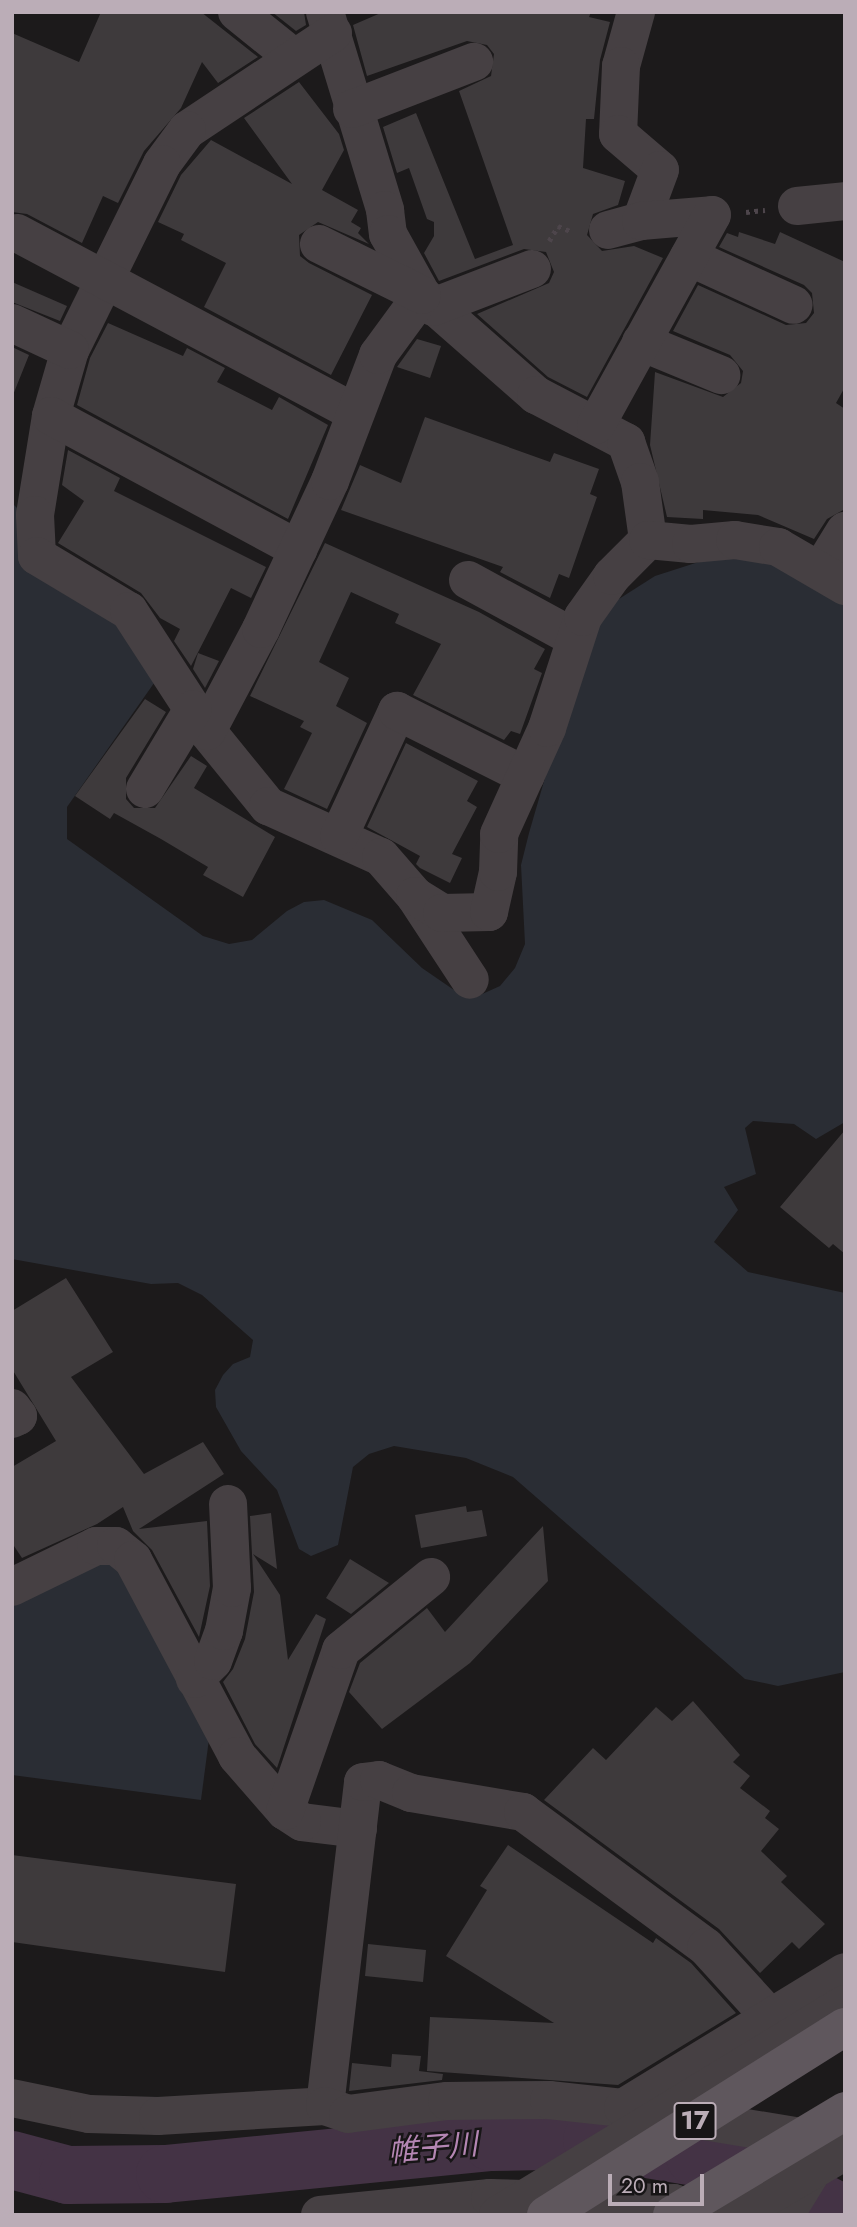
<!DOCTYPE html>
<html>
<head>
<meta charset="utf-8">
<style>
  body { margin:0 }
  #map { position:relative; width:857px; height:2227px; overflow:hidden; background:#1c1a1b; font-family:Jost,"Noto Sans JP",sans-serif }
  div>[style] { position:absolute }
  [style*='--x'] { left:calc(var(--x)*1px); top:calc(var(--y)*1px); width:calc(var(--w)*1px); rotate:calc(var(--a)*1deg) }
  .green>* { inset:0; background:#2a2d34 }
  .river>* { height:58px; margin:-29px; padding:0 29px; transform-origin:29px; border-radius:29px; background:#443345 }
  .building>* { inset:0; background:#3e3a3c }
  .path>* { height:4.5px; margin-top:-2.25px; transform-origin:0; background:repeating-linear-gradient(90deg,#4d454b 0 3.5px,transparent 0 8.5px) }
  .minor>* { height:38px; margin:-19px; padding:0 19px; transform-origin:19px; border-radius:19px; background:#464043 }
  .minor-bridge>* { height:38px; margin:-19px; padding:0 19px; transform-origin:19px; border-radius:19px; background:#464043 }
  .major-bridge>* { height:38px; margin:-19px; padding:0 19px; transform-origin:19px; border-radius:19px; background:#5f575d }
  span { translate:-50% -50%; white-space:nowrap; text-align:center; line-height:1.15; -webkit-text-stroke:5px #171516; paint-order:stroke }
  .shield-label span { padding:2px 5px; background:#171516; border:2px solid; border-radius:5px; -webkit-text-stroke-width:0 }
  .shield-label { font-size:26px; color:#bbadb7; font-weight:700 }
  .water-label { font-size:30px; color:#b486b3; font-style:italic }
  .frame { position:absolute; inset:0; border:14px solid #bbadb7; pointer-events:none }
  .scale { position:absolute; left:608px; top:2174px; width:96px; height:32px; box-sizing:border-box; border:4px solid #bbadb7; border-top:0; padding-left:9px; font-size:21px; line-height:24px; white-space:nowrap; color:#bbadb7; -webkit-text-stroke:5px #171516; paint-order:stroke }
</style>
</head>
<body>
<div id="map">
  <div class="green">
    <i style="clip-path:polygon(12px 503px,125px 615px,159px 676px,67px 807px,67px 839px,203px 936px,229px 944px,252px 940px,287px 911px,304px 902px,324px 900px,372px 920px,422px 968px,454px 990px,480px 995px,500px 986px,515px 968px,525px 944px,521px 865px,529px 833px,567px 702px,589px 641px,611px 604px,655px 576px,711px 558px,737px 557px,774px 562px,845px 596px,845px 1122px,816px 1139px,794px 1124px,753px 1121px,745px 1128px,756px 1174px,724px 1187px,738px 1210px,714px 1242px,748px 1272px,845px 1293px,845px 1672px,778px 1686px,745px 1679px,513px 1477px,466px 1458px,394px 1446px,369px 1454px,353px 1467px,338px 1545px,311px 1556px,299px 1549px,277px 1490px,241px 1451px,216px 1407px,215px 1390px,223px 1375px,233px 1364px,250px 1357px,253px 1340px,202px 1295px,178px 1283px,151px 1284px,12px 1259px)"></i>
    <i style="clip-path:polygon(111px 1555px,209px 1739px,201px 1800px,12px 1775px,12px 1598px)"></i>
  </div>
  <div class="river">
    <i style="--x:12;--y:2160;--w:58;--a:15"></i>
    <i style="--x:68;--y:2175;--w:97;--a:-0.6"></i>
    <i style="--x:165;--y:2174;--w:328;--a:-5.6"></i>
    <i style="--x:491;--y:2142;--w:101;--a:-1.1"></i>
    <i style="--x:592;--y:2140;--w:104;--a:9.4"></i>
    <i style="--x:695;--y:2157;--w:122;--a:19.2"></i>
    <i style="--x:810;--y:2197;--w:39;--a:27"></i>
  </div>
  <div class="building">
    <i style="clip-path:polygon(101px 12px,201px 12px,258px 57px,218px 83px,202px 62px,181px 108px,144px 151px,118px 203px,103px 196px,82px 243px,27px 214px,12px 212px,12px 33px,79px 62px)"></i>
    <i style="clip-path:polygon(272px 12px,304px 12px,306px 25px,296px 31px)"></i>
    <i style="clip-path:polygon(383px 12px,591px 12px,589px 17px,610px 22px,600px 60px,594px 119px,586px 119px,583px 168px,625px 181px,618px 205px,593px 214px,587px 235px,602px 251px,634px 246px,663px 258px,587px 397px,548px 377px,477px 314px,549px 283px,554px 272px,546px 252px,524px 249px,439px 281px,424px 253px,434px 236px,434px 222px,427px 219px,409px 168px,397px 173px,383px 127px,416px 113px,475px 259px,513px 245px,459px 91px,491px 76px,494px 54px,487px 45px,467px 41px,367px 76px,353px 25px)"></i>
    <i style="clip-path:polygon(299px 82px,339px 134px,344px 150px,322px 190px,358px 210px,351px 222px,361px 228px,358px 233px,369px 244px,318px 222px,299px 235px,300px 256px,309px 263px,372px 295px,331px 375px,204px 307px,226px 263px,181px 240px,184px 234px,158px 222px,181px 175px,211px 140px,292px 184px,244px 118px)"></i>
    <i style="clip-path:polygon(739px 232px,775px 244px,780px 232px,845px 262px,845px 387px,836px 403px,845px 409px,845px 509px,827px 519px,814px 539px,758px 515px,703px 510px,703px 519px,667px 517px,650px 445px,655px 372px,723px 397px,741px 383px,743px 371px,730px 355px,673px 331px,698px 285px,786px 325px,806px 323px,814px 313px,812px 293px,804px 285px,719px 247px,727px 233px,738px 237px)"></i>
    <i style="clip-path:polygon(12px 282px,67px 306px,60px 321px,12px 302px)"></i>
    <i style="clip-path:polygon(108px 323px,183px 356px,187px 348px,225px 368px,217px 382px,272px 410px,279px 397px,328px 425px,288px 519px,77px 405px,90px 358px)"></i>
    <i style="clip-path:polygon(417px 339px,441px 346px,430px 378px,397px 367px)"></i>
    <i style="clip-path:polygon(12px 347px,29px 355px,13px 395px,12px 395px)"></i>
    <i style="clip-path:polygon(425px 417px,550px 462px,554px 453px,599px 469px,590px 494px,597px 497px,569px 578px,559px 574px,550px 598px,500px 572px,503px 567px,341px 510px,360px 465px,401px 483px)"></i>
    <i style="clip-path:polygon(68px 450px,120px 478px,114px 491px,266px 567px,251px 598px,231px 588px,191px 666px,174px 641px,180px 629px,160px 618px,141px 593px,58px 543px,84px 501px,62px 485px)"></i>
    <i style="clip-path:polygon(325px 543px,479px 612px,545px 649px,534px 669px,542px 673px,520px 734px,511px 731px,504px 740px,413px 695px,441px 644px,395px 623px,399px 614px,351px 592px,319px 662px,349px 678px,336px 706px,367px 723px,327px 809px,284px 789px,312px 733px,300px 727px,304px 721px,250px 696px)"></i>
    <i style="clip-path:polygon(198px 653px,219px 661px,205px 688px,193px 669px)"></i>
    <i style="clip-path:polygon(145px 699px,166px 712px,126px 778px,126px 799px,134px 808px,155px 808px,191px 756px,207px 766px,194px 788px,275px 837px,243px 897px,203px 875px,208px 867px,161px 839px,114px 813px,110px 819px,75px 796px)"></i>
    <i style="clip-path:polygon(406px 743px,478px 781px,467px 801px,477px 807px,452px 854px,462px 858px,450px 883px,420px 868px,416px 864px,420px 856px,367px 827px)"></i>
    <i style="clip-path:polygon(845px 1130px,845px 1254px,833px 1244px,829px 1248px,780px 1207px)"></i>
    <i style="clip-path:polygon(66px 1278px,113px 1352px,71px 1377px,144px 1474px,203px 1442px,224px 1474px,139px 1529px,207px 1521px,210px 1586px,199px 1637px,152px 1550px,133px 1531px,123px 1507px,97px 1524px,22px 1558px,12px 1543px,12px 1467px,56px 1441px,12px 1369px,12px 1311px)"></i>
    <i style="clip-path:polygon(466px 1506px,467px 1512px,482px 1510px,487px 1536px,421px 1548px,415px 1515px)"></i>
    <i style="clip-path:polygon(271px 1513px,277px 1569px,253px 1554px,280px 1595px,288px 1660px,316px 1614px,326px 1619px,277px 1768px,255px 1744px,223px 1682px,233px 1669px,245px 1639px,254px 1592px,250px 1516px)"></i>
    <i style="clip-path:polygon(543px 1526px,548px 1581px,470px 1663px,382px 1729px,349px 1692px,360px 1663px,427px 1608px,445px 1632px)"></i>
    <i style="clip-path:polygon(350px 1559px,389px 1583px,351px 1614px,326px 1598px)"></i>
    <i style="clip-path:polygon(693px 1701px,740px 1755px,733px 1762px,750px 1776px,740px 1788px,770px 1811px,765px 1818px,779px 1829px,761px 1851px,787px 1876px,781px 1882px,825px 1924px,799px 1949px,792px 1942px,760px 1973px,719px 1929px,544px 1800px,593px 1748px,606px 1760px,656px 1707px,672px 1721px)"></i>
    <i style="clip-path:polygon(508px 1845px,653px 1943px,656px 1938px,691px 1963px,736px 2013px,618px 2085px,427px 2071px,430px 2017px,554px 2023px,446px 1956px,487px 1890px,480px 1886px)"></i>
    <i style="clip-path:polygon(12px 1855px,236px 1884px,225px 1972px,12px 1942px)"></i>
    <i style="clip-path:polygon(368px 1944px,426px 1950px,423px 1982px,365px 1976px)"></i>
    <i style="clip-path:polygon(392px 2054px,421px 2056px,419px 2071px,443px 2074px,442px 2080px,349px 2091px,352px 2063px,391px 2067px)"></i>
  </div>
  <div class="path">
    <i style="--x:746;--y:212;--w:19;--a:-6"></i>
    <i style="--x:549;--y:241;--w:17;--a:-59"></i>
    <i style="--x:558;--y:226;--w:16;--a:22"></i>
  </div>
  <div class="minor">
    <i style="--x:237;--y:12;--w:72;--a:38.8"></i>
    <i style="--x:325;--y:12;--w:207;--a:73.1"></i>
    <i style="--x:385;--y:210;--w:24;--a:83"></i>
    <i style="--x:388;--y:234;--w:70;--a:60.9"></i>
    <i style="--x:422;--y:295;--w:152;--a:41.3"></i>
    <i style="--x:536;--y:395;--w:102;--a:27.6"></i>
    <i style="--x:626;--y:442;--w:42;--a:70.7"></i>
    <i style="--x:640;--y:482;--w:59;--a:82.1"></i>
    <i style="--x:636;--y:12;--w:56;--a:105.5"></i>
    <i style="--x:621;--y:66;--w:68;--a:92.5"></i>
    <i style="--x:618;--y:134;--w:55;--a:40.6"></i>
    <i style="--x:660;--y:170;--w:54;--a:110.4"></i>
    <i style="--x:333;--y:33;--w:175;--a:146.4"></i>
    <i style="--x:187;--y:130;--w:42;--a:126.3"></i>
    <i style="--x:162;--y:164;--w:208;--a:116.3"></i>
    <i style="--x:70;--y:350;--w:69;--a:106.1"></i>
    <i style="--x:51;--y:416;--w:100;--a:99.2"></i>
    <i style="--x:35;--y:515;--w:41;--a:87.2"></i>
    <i style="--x:37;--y:556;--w:107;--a:30.9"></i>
    <i style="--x:129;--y:611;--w:143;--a:57"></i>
    <i style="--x:207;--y:731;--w:97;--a:50.9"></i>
    <i style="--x:268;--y:806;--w:124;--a:24.3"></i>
    <i style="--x:381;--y:857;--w:52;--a:48.9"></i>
    <i style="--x:415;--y:896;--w:100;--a:56.8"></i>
    <i style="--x:352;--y:109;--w:131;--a:-21.1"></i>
    <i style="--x:797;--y:206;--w:48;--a:-5.9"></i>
    <i style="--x:608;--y:230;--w:34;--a:-15"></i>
    <i style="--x:641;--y:221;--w:71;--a:-4.8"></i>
    <i style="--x:17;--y:233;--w:382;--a:28"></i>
    <i style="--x:689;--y:257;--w:115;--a:24.6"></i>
    <i style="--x:433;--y:307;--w:106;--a:-21"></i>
    <i style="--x:12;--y:323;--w:64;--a:25"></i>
    <i style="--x:641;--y:342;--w:87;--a:22.4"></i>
    <i style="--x:51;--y:416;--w:281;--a:28.3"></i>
    <i style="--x:596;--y:425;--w:240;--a:-61.1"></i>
    <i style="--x:821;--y:570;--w:46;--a:-58.4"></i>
    <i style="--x:468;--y:580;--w:122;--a:28.5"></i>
    <i style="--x:207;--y:731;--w:115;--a:-62.1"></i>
    <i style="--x:261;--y:629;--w:163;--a:-65"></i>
    <i style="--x:330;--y:481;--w:135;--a:-69.1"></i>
    <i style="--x:378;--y:355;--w:74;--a:-53.7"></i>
    <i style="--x:422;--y:295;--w:115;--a:-153.7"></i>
    <i style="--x:145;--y:789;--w:93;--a:-59"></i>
    <i style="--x:339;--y:836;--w:138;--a:-65.1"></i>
    <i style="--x:397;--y:711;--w:144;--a:26.7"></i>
    <i style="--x:415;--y:896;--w:32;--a:32"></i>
    <i style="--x:442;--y:913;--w:47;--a:-1.2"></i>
    <i style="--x:489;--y:912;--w:41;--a:-77.3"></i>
    <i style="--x:498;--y:872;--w:38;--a:-88"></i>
    <i style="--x:499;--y:834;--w:116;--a:-65.6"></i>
    <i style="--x:547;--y:728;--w:117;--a:-72"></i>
    <i style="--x:583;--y:617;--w:50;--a:-54.7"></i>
    <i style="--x:612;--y:576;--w:51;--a:-45"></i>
    <i style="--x:648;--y:540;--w:43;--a:5.3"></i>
    <i style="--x:691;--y:544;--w:44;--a:-5.2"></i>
    <i style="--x:735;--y:540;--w:44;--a:9.2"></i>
    <i style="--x:778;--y:547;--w:78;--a:30.2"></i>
    <i style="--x:12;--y:1408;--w:10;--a:53"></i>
    <i style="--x:18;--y:1416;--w:7;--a:153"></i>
    <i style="--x:12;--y:1587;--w:93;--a:-26"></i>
    <i style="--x:96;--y:1546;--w:20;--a:0"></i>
    <i style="--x:116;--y:1546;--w:22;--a:39"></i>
    <i style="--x:133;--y:1560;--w:222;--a:62"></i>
    <i style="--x:237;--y:1756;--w:73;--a:48.9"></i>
    <i style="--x:195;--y:1679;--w:25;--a:-45"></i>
    <i style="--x:213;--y:1661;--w:32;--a:-70"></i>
    <i style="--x:224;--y:1631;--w:44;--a:-79.5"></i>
    <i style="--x:232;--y:1588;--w:84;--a:-92.7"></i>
    <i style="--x:358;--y:1829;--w:56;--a:-172.9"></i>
    <i style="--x:302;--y:1822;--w:20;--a:-147"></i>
    <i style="--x:285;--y:1811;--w:170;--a:-70.8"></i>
    <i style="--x:341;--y:1650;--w:116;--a:-39"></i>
    <i style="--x:12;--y:2098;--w:79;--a:11.7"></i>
    <i style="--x:89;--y:2114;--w:69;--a:1.7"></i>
    <i style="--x:158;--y:2116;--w:167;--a:-3.4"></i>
    <i style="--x:325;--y:2106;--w:326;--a:-83.3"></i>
    <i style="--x:363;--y:1782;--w:16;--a:-7"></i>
    <i style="--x:379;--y:1780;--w:35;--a:22"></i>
    <i style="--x:411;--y:1793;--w:114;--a:9.6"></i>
    <i style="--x:523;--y:1812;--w:227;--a:36.4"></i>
    <i style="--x:706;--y:1947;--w:93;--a:47.6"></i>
    <i style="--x:325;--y:2106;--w:24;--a:19"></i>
    <i style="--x:348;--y:2114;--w:100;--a:-7.5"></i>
    <i style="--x:447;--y:2101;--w:102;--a:-0.6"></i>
    <i style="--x:549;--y:2100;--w:74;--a:6.2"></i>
    <i style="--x:623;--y:2108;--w:260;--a:-31.5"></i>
    <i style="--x:674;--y:2116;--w:153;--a:9.4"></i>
    <i style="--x:320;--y:2215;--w:171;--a:-5.7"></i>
    <i style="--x:490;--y:2198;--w:184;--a:1.6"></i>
    <i style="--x:674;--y:2203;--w:31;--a:22"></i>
    <i style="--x:785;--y:2215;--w:63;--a:-58.6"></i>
  </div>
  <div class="minor-bridge">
    <i style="--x:498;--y:2215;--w:406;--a:-31.3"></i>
    <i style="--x:736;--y:2215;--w:126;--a:-30.4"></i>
  </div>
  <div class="major-bridge">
    <i style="--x:546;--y:2215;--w:353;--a:-32.2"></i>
    <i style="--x:672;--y:2215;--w:202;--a:-31"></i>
  </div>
  <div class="shield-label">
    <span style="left:695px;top:2121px">17</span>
  </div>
  <div class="water-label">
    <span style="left:433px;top:2148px;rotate:-5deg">帷子川</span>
  </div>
  <div class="frame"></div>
  <div class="scale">20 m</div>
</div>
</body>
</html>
